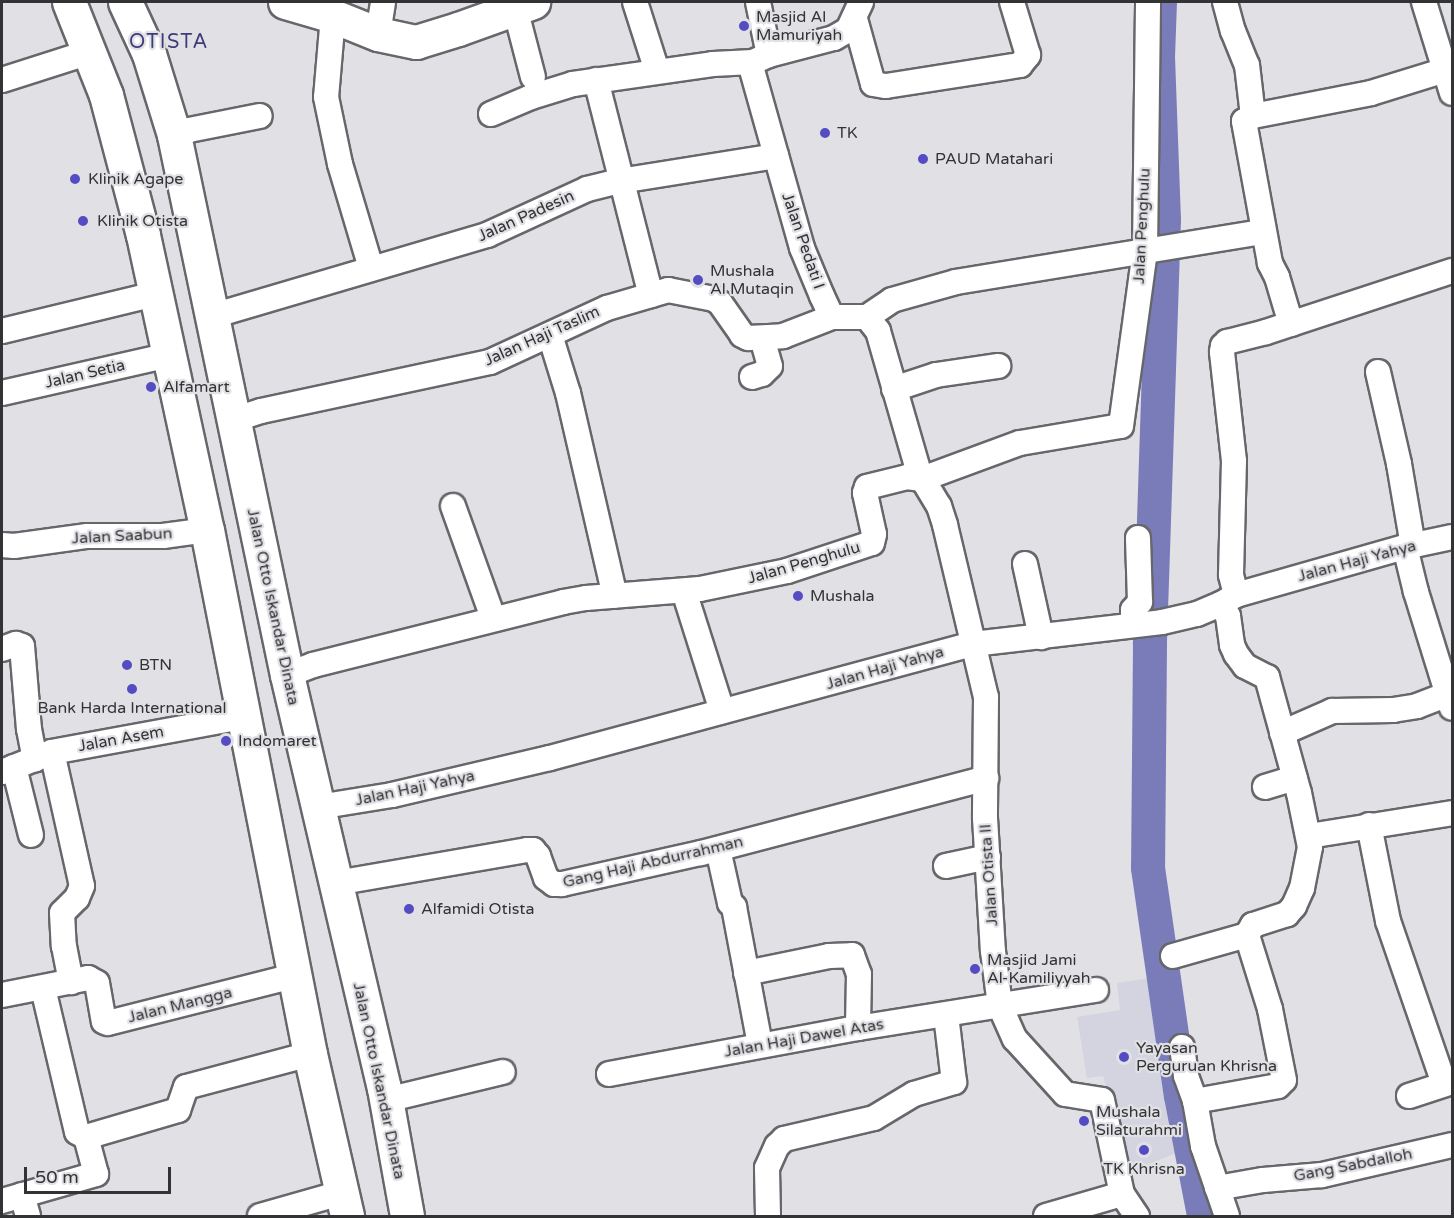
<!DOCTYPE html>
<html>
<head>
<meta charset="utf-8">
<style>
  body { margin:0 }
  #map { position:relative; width:1454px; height:1218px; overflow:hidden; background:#e0e0e5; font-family:"Varela Round",sans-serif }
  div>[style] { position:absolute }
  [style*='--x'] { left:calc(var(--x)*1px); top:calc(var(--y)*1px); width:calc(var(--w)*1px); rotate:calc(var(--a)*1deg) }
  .built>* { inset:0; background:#d3d4e0 }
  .river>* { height:34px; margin:-17px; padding:0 17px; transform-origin:17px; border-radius:17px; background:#797cb9 }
  .roads { filter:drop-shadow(2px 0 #66676b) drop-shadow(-2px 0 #66676b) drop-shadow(0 2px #66676b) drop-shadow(0 -2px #66676b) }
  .street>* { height:24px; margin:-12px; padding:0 12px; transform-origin:12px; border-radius:12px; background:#fff }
  .secondary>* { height:33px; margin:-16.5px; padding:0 16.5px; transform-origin:16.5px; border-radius:16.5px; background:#fff }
  .primary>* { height:33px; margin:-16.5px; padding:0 16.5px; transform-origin:16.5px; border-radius:16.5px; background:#fff }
  .dots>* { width:16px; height:16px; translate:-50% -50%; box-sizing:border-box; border:3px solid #e0e0e5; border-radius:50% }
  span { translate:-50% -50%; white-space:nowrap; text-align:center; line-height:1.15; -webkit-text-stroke:4.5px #e0e0e5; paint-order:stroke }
  .poi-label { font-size:16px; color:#323334 }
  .left { translate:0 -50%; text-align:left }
  .street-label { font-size:16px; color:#323334 }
  .quarter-label { font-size:20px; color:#3d3c79; letter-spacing:1.5px }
  .frame { position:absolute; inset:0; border:3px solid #323334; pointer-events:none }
  .scale { position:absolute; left:24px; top:1167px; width:147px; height:27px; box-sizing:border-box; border:3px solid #323334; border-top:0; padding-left:8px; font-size:18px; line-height:21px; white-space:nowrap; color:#323334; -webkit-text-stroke:4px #e0e0e5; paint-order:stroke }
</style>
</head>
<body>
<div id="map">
  <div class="built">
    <i style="clip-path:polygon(1150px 978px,1181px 1151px,1130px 1172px,1103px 1076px,1087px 1078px,1077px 1017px,1120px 1010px,1117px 983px)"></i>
  </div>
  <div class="river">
    <i style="--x:1160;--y:2;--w:55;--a:92.1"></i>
    <i style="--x:1158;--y:57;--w:162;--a:87.9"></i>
    <i style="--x:1164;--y:219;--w:426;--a:91.9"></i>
    <i style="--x:1150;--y:645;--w:223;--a:90.5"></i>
    <i style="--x:1148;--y:868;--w:230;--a:81.8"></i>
    <i style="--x:1181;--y:1096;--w:122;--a:79.1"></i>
  </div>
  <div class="roads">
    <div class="street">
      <i style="--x:635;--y:2;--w:72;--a:72.3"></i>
      <i style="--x:758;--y:2;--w:54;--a:78.3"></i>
      <i style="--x:1225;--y:2;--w:30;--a:75"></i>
      <i style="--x:1233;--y:31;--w:37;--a:68"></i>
      <i style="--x:1247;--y:65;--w:51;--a:83.3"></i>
      <i style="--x:1424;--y:2;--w:95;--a:72.9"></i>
      <i style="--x:515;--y:8;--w:71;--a:75.4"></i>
      <i style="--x:333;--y:16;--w:81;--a:94.9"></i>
      <i style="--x:326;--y:97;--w:68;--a:78.2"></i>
      <i style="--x:340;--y:164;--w:109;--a:73.4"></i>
      <i style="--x:855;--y:19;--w:67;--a:74.5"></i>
      <i style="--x:873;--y:84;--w:13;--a:9"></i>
      <i style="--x:886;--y:86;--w:136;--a:-8.9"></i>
      <i style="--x:1020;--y:65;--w:13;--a:-51"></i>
      <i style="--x:1028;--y:55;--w:55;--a:-106.8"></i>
      <i style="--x:378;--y:34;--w:32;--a:-81"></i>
      <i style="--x:753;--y:62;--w:8;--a:97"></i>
      <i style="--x:752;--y:70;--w:185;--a:74.3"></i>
      <i style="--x:802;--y:248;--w:52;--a:67.4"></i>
      <i style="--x:822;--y:296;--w:23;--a:65"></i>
      <i style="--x:832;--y:317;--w:35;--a:0"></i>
      <i style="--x:867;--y:317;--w:18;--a:52"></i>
      <i style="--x:878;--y:331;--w:148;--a:73.9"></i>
      <i style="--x:919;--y:473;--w:39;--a:59"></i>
      <i style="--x:939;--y:506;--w:20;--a:72"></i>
      <i style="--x:945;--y:525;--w:177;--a:76.6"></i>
      <i style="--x:986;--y:697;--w:121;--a:90.5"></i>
      <i style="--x:985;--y:818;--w:133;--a:86.6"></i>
      <i style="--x:993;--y:951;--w:55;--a:82.7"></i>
      <i style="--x:1000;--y:1006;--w:36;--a:66"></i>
      <i style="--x:1015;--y:1039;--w:74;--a:47.7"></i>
      <i style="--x:1065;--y:1094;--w:37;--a:9"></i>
      <i style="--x:1102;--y:1100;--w:96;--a:78"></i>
      <i style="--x:1122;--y:1194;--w:27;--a:56"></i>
      <i style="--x:753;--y:62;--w:17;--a:-24"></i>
      <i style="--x:769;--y:55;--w:67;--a:-14.7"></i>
      <i style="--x:834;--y:38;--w:16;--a:-30"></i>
      <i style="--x:848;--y:30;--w:31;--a:-65"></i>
      <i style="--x:2;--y:80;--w:92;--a:-17.7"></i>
      <i style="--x:596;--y:80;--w:222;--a:75.7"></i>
      <i style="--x:491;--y:114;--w:43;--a:-23"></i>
      <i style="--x:531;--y:97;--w:44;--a:-17.2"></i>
      <i style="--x:573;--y:84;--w:141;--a:-8.1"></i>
      <i style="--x:713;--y:64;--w:40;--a:-2.9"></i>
      <i style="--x:174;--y:135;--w:16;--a:-18"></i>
      <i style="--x:189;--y:130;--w:72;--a:-11.2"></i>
      <i style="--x:212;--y:316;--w:287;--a:-16.4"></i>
      <i style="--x:487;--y:235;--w:110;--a:-24.7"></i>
      <i style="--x:587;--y:189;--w:34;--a:-14"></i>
      <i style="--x:620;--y:181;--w:158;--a:-9.1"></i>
      <i style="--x:867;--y:317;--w:30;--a:-34"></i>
      <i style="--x:892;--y:300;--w:66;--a:-15.7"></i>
      <i style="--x:956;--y:282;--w:311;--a:-9.3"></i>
      <i style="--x:1291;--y:324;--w:49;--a:-106.6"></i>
      <i style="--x:1277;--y:277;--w:16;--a:-117"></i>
      <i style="--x:1270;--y:263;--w:144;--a:-100.4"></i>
      <i style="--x:1244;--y:121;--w:10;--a:-29"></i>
      <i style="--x:1253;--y:116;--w:120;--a:-11"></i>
      <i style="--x:1371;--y:93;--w:85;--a:-17.2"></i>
      <i style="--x:2;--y:331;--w:157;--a:-13.6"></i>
      <i style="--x:550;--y:335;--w:61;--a:72.8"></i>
      <i style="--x:568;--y:393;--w:208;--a:77"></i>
      <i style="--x:1378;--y:372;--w:94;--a:77.1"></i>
      <i style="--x:1399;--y:464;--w:83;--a:80.3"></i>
      <i style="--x:752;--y:377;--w:10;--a:-17"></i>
      <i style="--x:762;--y:374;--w:11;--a:-45"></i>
      <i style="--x:770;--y:366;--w:29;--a:-106"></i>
      <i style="--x:894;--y:389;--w:44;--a:-18.4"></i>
      <i style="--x:936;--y:375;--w:63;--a:-8.3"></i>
      <i style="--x:2;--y:393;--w:171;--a:-12.8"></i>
      <i style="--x:233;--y:420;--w:29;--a:-18"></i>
      <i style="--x:261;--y:411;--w:234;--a:-12.1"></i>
      <i style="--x:490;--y:362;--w:129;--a:-24.8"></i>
      <i style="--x:607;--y:308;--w:64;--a:-16.4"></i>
      <i style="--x:668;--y:290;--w:47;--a:11.1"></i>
      <i style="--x:714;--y:299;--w:7;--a:34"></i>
      <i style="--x:720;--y:303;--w:39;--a:55"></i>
      <i style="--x:742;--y:335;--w:7;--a:27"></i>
      <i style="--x:748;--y:338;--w:35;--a:-3"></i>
      <i style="--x:783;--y:336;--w:53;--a:-21.2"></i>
      <i style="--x:453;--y:506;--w:119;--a:70.3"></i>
      <i style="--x:2;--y:545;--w:12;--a:5"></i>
      <i style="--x:14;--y:546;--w:74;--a:-7.8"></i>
      <i style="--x:87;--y:536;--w:76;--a:0"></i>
      <i style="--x:163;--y:536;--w:44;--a:-7.8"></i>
      <i style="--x:1405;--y:547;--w:46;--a:76.3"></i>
      <i style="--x:1416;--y:592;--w:121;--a:72.8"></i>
      <i style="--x:1025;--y:564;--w:75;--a:77.6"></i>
      <i style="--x:684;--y:591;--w:126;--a:72.4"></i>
      <i style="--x:1236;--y:595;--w:21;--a:-104"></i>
      <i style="--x:1231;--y:575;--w:114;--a:-88.5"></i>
      <i style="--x:1234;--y:461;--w:110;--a:-96.3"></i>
      <i style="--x:1222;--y:352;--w:6;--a:-81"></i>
      <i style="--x:1223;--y:346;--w:6;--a:-45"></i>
      <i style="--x:1227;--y:342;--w:40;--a:-14.4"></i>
      <i style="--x:1266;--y:332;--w:196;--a:-18.2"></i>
      <i style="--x:1221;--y:604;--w:14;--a:60"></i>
      <i style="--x:1228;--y:616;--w:29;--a:82"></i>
      <i style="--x:1232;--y:645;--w:10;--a:66"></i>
      <i style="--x:1236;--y:654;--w:15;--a:53"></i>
      <i style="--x:1245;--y:666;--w:25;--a:27"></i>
      <i style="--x:1267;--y:677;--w:120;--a:74.6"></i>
      <i style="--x:1299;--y:793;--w:55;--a:78.5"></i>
      <i style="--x:1310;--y:847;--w:42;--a:101"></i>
      <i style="--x:1302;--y:888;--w:20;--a:114"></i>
      <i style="--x:1294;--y:906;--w:11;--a:131"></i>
      <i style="--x:1287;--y:914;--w:36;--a:162"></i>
      <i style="--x:1253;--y:925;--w:12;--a:121"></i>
      <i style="--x:1133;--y:624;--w:14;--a:-90"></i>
      <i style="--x:1133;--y:610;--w:11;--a:-49"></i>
      <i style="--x:1140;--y:602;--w:64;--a:-91.8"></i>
      <i style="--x:2;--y:649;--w:15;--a:-20"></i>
      <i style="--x:16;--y:644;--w:6;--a:18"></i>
      <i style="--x:22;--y:646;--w:83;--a:85.2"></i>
      <i style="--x:29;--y:729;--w:31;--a:79"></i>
      <i style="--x:287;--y:675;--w:28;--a:-21"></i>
      <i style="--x:313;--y:665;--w:258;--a:-14.1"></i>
      <i style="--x:563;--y:602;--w:23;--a:-10"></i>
      <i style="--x:586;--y:598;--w:114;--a:-4.5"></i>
      <i style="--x:700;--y:589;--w:89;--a:-11.7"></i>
      <i style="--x:787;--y:571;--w:89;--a:-18.2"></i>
      <i style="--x:872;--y:543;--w:9;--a:-77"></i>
      <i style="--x:874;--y:534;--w:42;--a:-102.4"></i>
      <i style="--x:865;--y:493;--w:6;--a:-72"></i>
      <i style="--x:867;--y:487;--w:41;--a:-14"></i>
      <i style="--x:907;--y:477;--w:15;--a:8"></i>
      <i style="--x:922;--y:479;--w:104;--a:-20.2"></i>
      <i style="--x:1020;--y:443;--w:102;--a:-9.6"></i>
      <i style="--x:1121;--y:426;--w:177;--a:-82.2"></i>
      <i style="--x:1145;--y:251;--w:249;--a:-89.3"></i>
      <i style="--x:1282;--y:733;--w:55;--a:-23.7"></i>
      <i style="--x:1332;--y:711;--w:61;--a:-0.9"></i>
      <i style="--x:1393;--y:710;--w:24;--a:-9"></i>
      <i style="--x:1417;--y:706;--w:34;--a:-21"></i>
      <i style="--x:52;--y:752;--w:137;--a:77.4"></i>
      <i style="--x:82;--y:886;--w:13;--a:113"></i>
      <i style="--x:77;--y:898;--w:21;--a:135"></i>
      <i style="--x:62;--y:913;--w:33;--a:87"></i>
      <i style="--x:64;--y:946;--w:37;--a:79"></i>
      <i style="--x:14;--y:767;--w:70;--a:76"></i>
      <i style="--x:2;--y:772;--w:54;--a:-21.8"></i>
      <i style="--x:52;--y:752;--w:194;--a:-10.4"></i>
      <i style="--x:1265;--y:787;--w:31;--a:-17"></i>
      <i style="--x:318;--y:807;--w:75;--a:-9.2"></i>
      <i style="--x:392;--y:795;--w:162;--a:-13.2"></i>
      <i style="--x:550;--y:758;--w:438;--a:-15.1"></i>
      <i style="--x:973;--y:644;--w:190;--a:-6.6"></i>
      <i style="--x:1162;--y:622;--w:36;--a:-13"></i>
      <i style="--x:1197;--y:614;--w:26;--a:-23"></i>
      <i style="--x:1221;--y:604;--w:17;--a:-31"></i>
      <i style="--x:1236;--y:595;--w:176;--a:-15.9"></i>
      <i style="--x:1405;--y:547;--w:48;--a:-12"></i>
      <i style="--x:1369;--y:825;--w:98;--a:78.8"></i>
      <i style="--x:1388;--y:921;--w:172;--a:71"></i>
      <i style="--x:1309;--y:836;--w:145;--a:-9.1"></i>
      <i style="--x:718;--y:849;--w:55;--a:77.5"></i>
      <i style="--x:730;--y:903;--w:6;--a:45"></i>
      <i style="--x:734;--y:907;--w:140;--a:79.3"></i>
      <i style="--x:946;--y:866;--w:43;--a:-12.1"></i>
      <i style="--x:336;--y:883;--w:194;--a:-9.8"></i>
      <i style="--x:527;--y:850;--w:6;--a:0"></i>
      <i style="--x:533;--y:850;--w:8;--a:50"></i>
      <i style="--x:538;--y:856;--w:23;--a:70"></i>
      <i style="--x:546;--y:878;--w:10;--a:37"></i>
      <i style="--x:554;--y:884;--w:8;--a:0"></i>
      <i style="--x:562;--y:884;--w:142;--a:-12.6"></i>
      <i style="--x:701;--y:853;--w:295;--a:-14.7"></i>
      <i style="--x:1173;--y:956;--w:77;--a:-15.8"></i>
      <i style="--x:746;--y:973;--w:85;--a:-11.6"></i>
      <i style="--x:829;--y:956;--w:23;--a:-2"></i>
      <i style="--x:852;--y:955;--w:20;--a:70"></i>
      <i style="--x:859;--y:974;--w:54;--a:91.1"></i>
      <i style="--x:2;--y:995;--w:88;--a:-11.2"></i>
      <i style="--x:88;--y:978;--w:10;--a:29"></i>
      <i style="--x:97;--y:983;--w:39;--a:80"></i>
      <i style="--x:104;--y:1021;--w:4;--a:27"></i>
      <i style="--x:108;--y:1023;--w:192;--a:-14.2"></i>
      <i style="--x:1182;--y:1047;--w:29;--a:82"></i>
      <i style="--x:1186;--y:1076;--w:27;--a:70"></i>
      <i style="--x:1195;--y:1101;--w:46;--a:79.9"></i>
      <i style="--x:1203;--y:1146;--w:74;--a:71.1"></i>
      <i style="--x:609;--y:1074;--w:253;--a:-10.5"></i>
      <i style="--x:858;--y:1028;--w:241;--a:-9.1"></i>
      <i style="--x:1409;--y:1096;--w:45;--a:-18"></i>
      <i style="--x:386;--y:1100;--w:120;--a:-13.5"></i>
      <i style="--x:1195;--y:1101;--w:84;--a:-10.2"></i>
      <i style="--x:1278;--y:1086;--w:8;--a:-45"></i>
      <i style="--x:1284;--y:1080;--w:72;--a:-101.2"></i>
      <i style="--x:1270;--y:1009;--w:77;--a:-107.3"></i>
      <i style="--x:86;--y:1137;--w:96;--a:-16.4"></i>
      <i style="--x:178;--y:1110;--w:24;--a:-71"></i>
      <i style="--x:186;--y:1087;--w:128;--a:-14.9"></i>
      <i style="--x:1217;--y:1188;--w:47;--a:-9.9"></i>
      <i style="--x:1263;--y:1180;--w:59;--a:-4.8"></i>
      <i style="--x:1322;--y:1175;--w:133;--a:-13"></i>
      <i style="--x:22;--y:1195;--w:22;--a:74"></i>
      <i style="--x:2;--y:1201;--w:98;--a:-16"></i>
      <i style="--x:96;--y:1174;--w:38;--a:-105"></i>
      <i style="--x:86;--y:1137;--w:10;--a:-151"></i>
      <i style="--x:77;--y:1132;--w:148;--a:-103.3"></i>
      <i style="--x:260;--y:1216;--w:84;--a:-15.9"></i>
      <i style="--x:768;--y:1216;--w:48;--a:-91.2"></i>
      <i style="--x:767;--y:1168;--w:24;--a:-66"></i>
      <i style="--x:777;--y:1146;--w:10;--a:-45"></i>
      <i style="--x:784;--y:1139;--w:92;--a:-13.1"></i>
      <i style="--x:874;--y:1118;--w:47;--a:-31"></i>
      <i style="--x:914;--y:1094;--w:42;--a:-16.7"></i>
      <i style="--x:954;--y:1082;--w:67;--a:-96.8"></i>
      <i style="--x:1046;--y:1216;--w:79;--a:-16.1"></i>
    </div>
    <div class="secondary">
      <i style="--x:285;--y:2;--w:50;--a:16.3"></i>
      <i style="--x:333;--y:16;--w:48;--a:21.8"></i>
      <i style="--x:378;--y:34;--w:39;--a:12"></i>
      <i style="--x:416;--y:42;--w:44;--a:-17.2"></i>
      <i style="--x:458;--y:29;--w:80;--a:-19.8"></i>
    </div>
    <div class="primary">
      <i style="--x:69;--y:2;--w:100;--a:68.3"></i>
      <i style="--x:106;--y:95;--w:145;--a:75.2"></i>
      <i style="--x:143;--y:235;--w:302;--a:77.8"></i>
      <i style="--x:207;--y:530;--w:534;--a:78.88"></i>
      <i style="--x:310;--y:1054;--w:166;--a:77.1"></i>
      <i style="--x:125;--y:2;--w:57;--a:65.2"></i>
      <i style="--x:149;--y:54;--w:85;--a:72.8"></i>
      <i style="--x:174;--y:135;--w:552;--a:78.18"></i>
      <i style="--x:287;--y:675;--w:424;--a:76.8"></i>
      <i style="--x:384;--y:1088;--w:130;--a:79.8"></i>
    </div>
  </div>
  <div class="dots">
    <i style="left:744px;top:26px;background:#554cc3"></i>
    <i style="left:825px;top:133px;background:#554cc3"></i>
    <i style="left:923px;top:159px;background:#554cc3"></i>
    <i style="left:75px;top:179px;background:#554cc3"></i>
    <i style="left:83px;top:221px;background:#554cc3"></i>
    <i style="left:698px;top:280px;background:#554cc3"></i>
    <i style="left:151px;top:387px;background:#554cc3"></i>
    <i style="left:798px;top:596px;background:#554cc3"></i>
    <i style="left:127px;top:665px;background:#554cc3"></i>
    <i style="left:132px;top:689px;background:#554cc3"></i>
    <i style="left:226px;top:741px;background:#554cc3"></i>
    <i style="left:409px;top:909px;background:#554cc3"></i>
    <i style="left:975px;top:969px;background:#554cc3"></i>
    <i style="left:1124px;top:1057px;background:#554cc3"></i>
    <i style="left:1084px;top:1121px;background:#554cc3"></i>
    <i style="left:1144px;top:1150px;background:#554cc3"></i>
  </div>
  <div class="poi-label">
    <span class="left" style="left:756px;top:26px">Masjid Al<br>Mamuriyah</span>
    <span class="left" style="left:837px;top:133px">TK</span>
    <span class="left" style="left:935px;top:159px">PAUD Matahari</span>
    <span class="left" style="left:88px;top:179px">Klinik Agape</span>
    <span class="left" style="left:97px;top:221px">Klinik Otista</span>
    <span class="left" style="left:710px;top:280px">Mushala<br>Al Mutaqin</span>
    <span class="left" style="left:163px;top:387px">Alfamart</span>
    <span class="left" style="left:810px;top:596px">Mushala</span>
    <span class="left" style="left:139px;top:665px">BTN</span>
    <span style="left:132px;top:708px">Bank Harda International</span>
    <span class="left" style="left:238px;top:741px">Indomaret</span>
    <span class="left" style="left:421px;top:909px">Alfamidi Otista</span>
    <span class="left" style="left:987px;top:969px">Masjid Jami<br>Al-Kamiliyyah</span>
    <span class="left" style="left:1136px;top:1057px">Yayasan<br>Perguruan Khrisna</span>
    <span class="left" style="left:1096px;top:1121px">Mushala<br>Silaturahmi</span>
    <span style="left:1144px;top:1169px">TK Khrisna</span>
  </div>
  <div class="street-label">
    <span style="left:526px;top:216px;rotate:-24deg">Jalan Padesin</span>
    <span style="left:1142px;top:226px;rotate:-87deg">Jalan Penghulu</span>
    <span style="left:803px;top:241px;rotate:71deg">Jalan Pedati I</span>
    <span style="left:542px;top:336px;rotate:-24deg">Jalan Haji Taslim</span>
    <span style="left:85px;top:374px;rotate:-13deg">Jalan Setia</span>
    <span style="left:122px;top:536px;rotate:-3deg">Jalan Saabun</span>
    <span style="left:1357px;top:561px;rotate:-15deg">Jalan Haji Yahya</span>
    <span style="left:804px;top:563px;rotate:-16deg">Jalan Penghulu</span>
    <span style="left:273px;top:607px;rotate:78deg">Jalan Otto Iskandar Dinata</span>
    <span style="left:885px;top:668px;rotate:-16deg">Jalan Haji Yahya</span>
    <span style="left:121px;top:739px;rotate:-10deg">Jalan Asem</span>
    <span style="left:415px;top:788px;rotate:-12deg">Jalan Haji Yahya</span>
    <span style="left:653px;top:862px;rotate:-13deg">Gang Haji Abdurrahman</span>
    <span style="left:989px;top:875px;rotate:-94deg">Jalan Otista II</span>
    <span style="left:180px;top:1005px;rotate:-14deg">Jalan Mangga</span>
    <span style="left:804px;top:1038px;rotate:-10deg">Jalan Haji Dawel Atas</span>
    <span style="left:379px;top:1081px;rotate:78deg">Jalan Otto Iskandar Dinata</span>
    <span style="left:1353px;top:1165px;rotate:-11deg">Gang Sabdalloh</span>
  </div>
  <div class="quarter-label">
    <span style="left:169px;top:42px">OTISTA</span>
  </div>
  <div class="frame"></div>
  <div class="scale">50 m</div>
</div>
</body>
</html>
